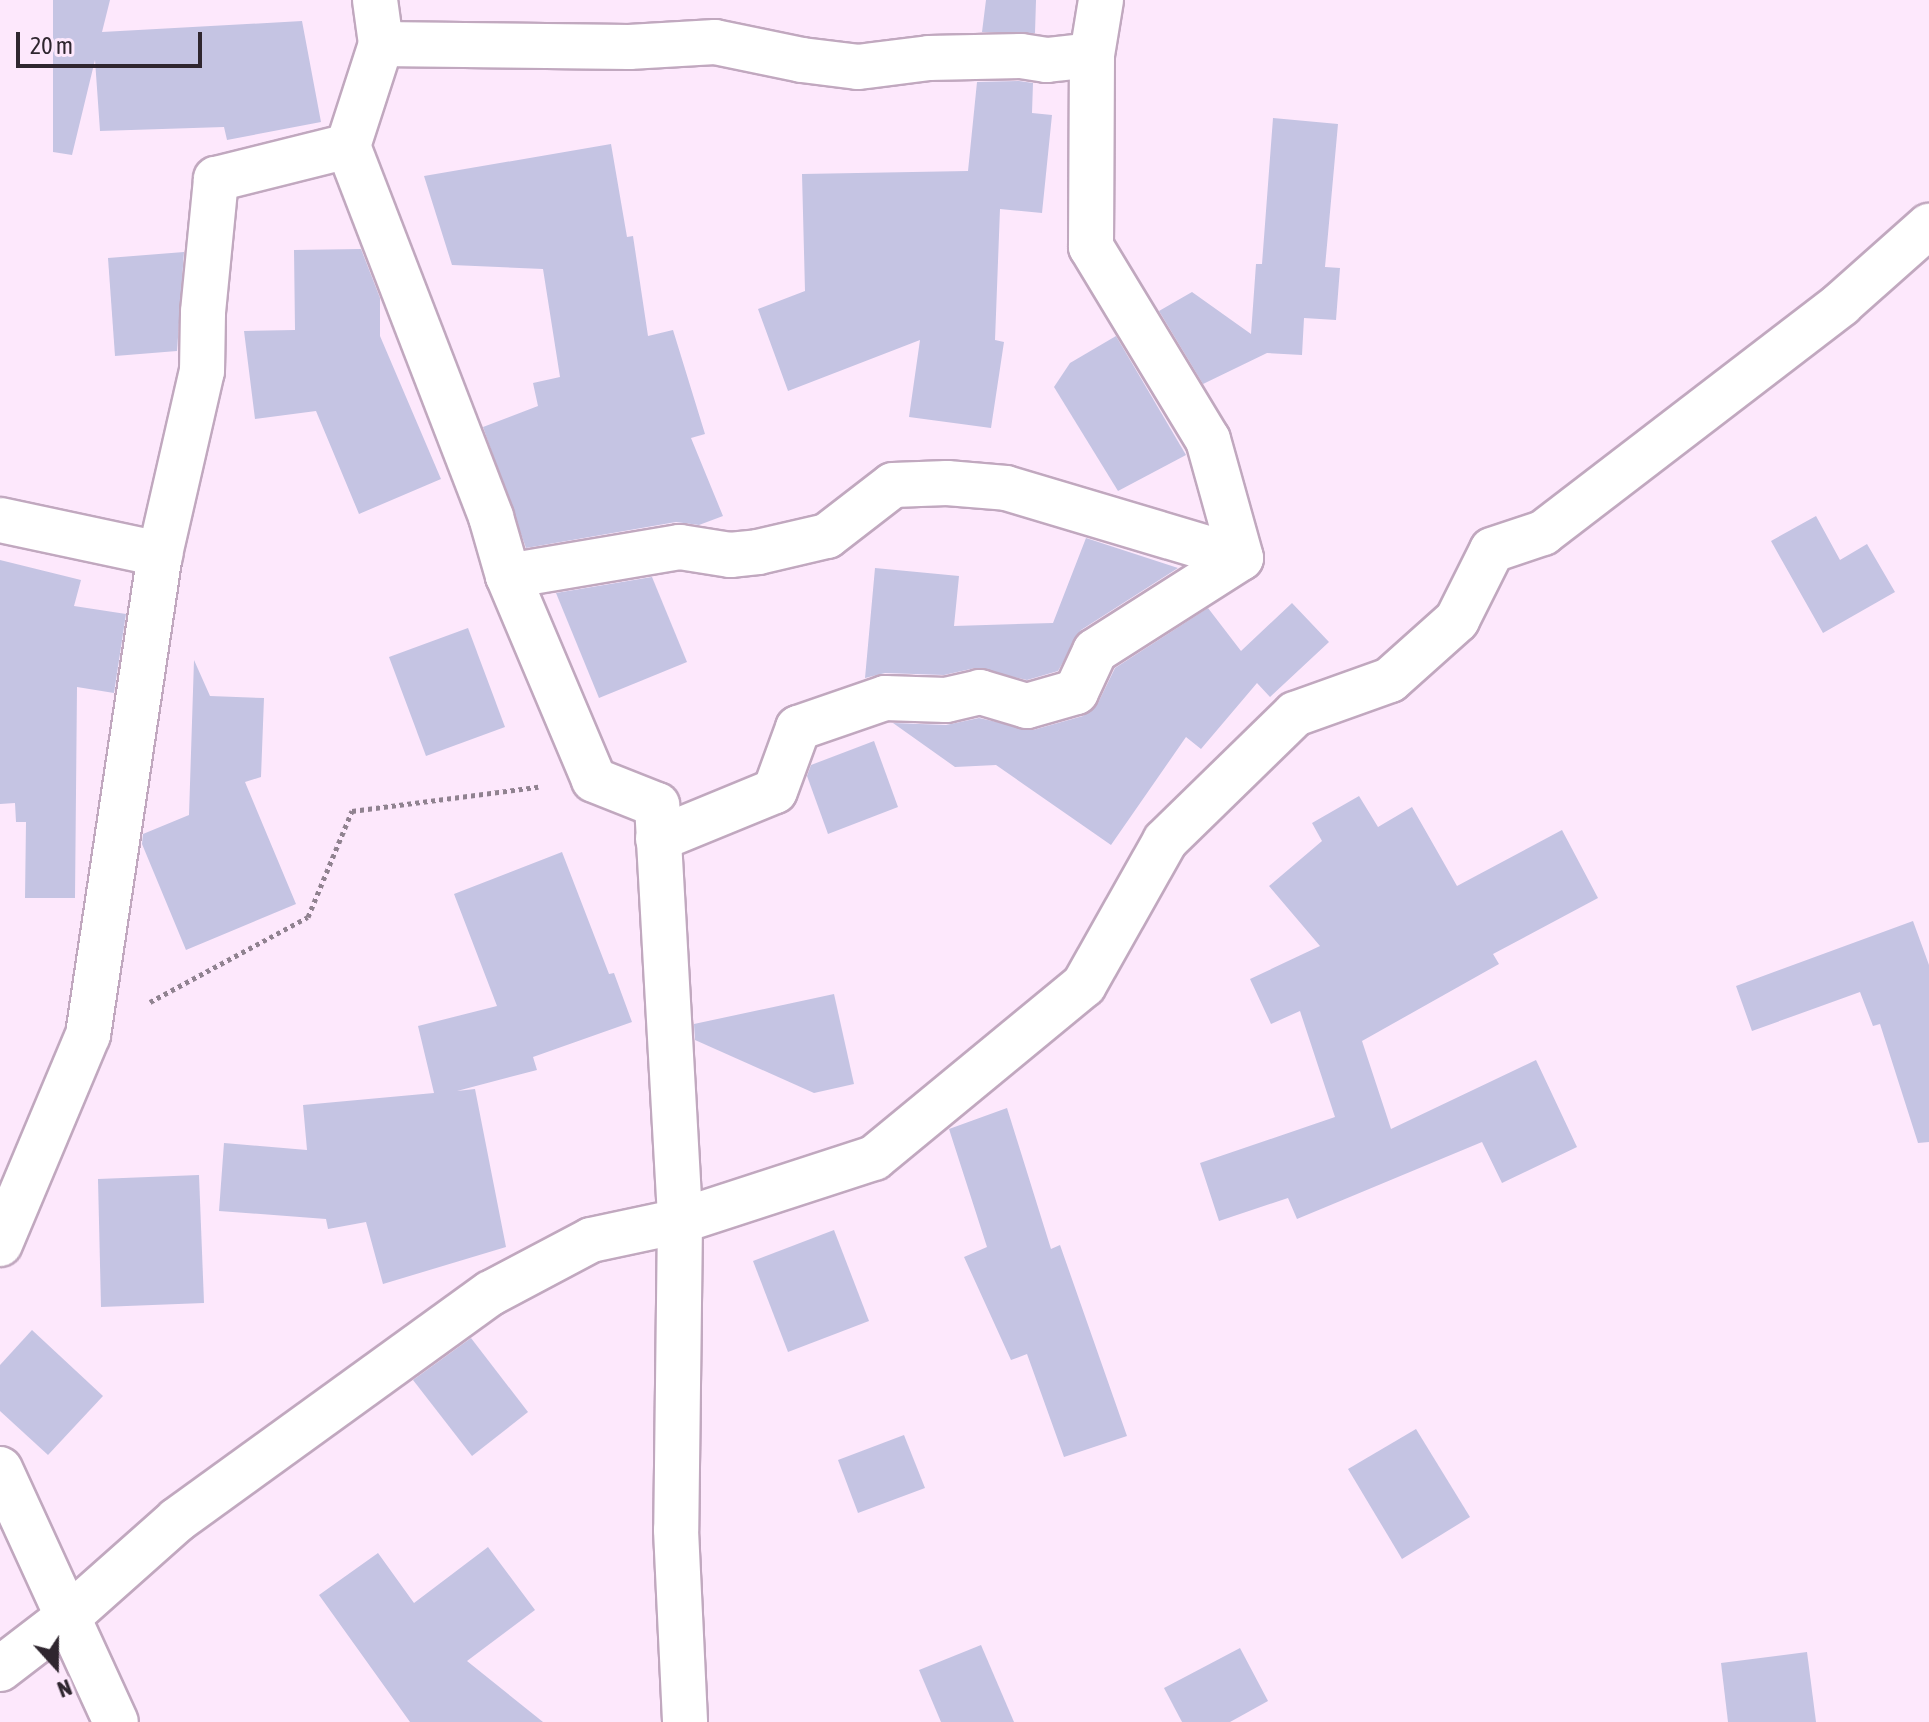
<!DOCTYPE html>
<html>
<head>
<meta charset="utf-8">
<style>
  body { margin:0 }
  #map { position:relative; width:1929px; height:1722px; overflow:hidden; background:#fde8fc; font-family:"Asap Condensed",sans-serif }
  div>[style] { position:absolute }
  [style*='--x'] { left:calc(var(--x)*1px); top:calc(var(--y)*1px); width:calc(var(--w)*1px); rotate:calc(var(--a)*1deg) }
  .building>* { inset:0; background:#c5c4e3 }
  .path>* { height:5px; margin-top:-2.5px; transform-origin:0; background:repeating-linear-gradient(90deg,#908290 0 4px,transparent 0 8px) }
  .roads { filter:drop-shadow(2px 0 #c1a8bf) drop-shadow(-2px 0 #c1a8bf) drop-shadow(0 2px #c1a8bf) drop-shadow(0 -2px #c1a8bf) }
  .minor>* { height:44px; margin:-22px; padding:0 22px; transform-origin:22px; border-radius:22px; background:#fff }
  span { translate:-50% -50%; white-space:nowrap; text-align:center; line-height:1.15; -webkit-text-stroke:6px #fde8fc; paint-order:stroke }
  .north { position:absolute; left:16px; top:1626px; width:80px; height:80px; -webkit-text-stroke:6px #fde8fc; paint-order:stroke; rotate:159deg; font-size:22px; font-weight:700; line-height:32px; text-align:center; color:#2f262f }
  .north::after { content:''; display:block; margin:auto; width:28px; height:36px; background:#2f262f; clip-path:polygon(50% 0,100% 100%,50% 72%,0 100%) }
  .scale { position:absolute; left:16px; top:32px; width:186px; height:36px; box-sizing:border-box; border:4px solid #2f262f; border-top:0; padding-left:10px; font-size:24px; line-height:28px; white-space:nowrap; color:#2f262f; -webkit-text-stroke:6px #fde8fc; paint-order:stroke }
</style>
</head>
<body>
<div id="map">
  <div class="building">
    <i style="clip-path:polygon(53px 0,110px 0,102px 32px,302px 21px,321px 122px,227px 140px,224px 127px,100px 131px,95px 60px,72px 155px,53px 152px)"></i>
    <i style="clip-path:polygon(986px 0,1036px 0,1035px 33px,982px 32px)"></i>
    <i style="clip-path:polygon(1019px 81px,1033px 83px,1032px 113px,1052px 115px,1042px 213px,1000px 209px,995px 340px,1004px 342px,991px 428px,909px 417px,920px 340px,788px 391px,758px 309px,805px 291px,802px 174px,968px 171px,977px 82px)"></i>
    <i style="clip-path:polygon(1273px 118px,1338px 124px,1325px 267px,1340px 268px,1336px 320px,1304px 318px,1302px 355px,1267px 353px,1203px 384px,1159px 311px,1192px 292px,1251px 334px,1256px 264px,1262px 264px)"></i>
    <i style="clip-path:polygon(611px 144px,627px 237px,633px 236px,648px 336px,673px 330px,705px 434px,691px 438px,723px 516px,699px 525px,676px 522px,526px 548px,483px 427px,538px 406px,533px 383px,560px 377px,543px 269px,452px 265px,424px 176px)"></i>
    <i style="clip-path:polygon(361px 249px,380px 298px,380px 336px,441px 479px,359px 514px,316px 411px,255px 419px,244px 331px,295px 330px,294px 250px)"></i>
    <i style="clip-path:polygon(184px 252px,177px 351px,115px 356px,108px 258px)"></i>
    <i style="clip-path:polygon(1116px 336px,1186px 455px,1118px 491px,1054px 387px,1070px 363px)"></i>
    <i style="clip-path:polygon(1816px 516px,1840px 560px,1867px 544px,1895px 592px,1823px 633px,1771px 541px)"></i>
    <i style="clip-path:polygon(1086px 538px,1178px 568px,1081px 630px,1058px 671px,1027px 680px,975px 668px,944px 675px,885px 673px,865px 678px,875px 568px,959px 576px,954px 626px,1053px 623px)"></i>
    <i style="clip-path:polygon(0 560px,81px 580px,74px 606px,126px 614px,114px 693px,77px 687px,75px 898px,25px 898px,26px 822px,16px 822px,15px 803px,0 804px)"></i>
    <i style="clip-path:polygon(652px 577px,687px 662px,599px 698px,556px 593px)"></i>
    <i style="clip-path:polygon(1292px 603px,1329px 642px,1270px 697px,1257px 683px,1201px 749px,1186px 737px,1111px 845px,996px 765px,955px 767px,893px 723px,946px 725px,979px 718px,1033px 730px,1083px 716px,1098px 703px,1115px 668px,1208px 608px,1241px 651px)"></i>
    <i style="clip-path:polygon(468px 628px,505px 727px,426px 756px,389px 657px)"></i>
    <i style="clip-path:polygon(194px 660px,210px 696px,264px 698px,261px 777px,245px 782px,296px 904px,186px 950px,142px 844px,143px 834px,189px 815px)"></i>
    <i style="clip-path:polygon(874px 741px,898px 807px,828px 834px,807px 776px,811px 765px)"></i>
    <i style="clip-path:polygon(1359px 796px,1378px 827px,1412px 807px,1457px 886px,1562px 830px,1598px 898px,1493px 954px,1499px 964px,1362px 1041px,1391px 1129px,1536px 1060px,1577px 1147px,1502px 1183px,1482px 1142px,1297px 1219px,1288px 1198px,1219px 1221px,1200px 1163px,1335px 1117px,1300px 1011px,1271px 1024px,1250px 979px,1320px 946px,1269px 886px,1322px 841px,1312px 823px)"></i>
    <i style="clip-path:polygon(562px 852px,609px 974px,614px 973px,632px 1022px,533px 1057px,537px 1070px,457px 1091px,475px 1089px,506px 1247px,383px 1284px,366px 1222px,328px 1229px,326px 1219px,219px 1211px,224px 1143px,307px 1150px,303px 1105px,434px 1093px,418px 1026px,497px 1006px,454px 894px)"></i>
    <i style="clip-path:polygon(1913px 921px,1929px 965px,1929px 1142px,1918px 1143px,1880px 1024px,1873px 1026px,1860px 992px,1752px 1031px,1736px 986px)"></i>
    <i style="clip-path:polygon(834px 994px,854px 1084px,814px 1093px,695px 1040px,694px 1024px)"></i>
    <i style="clip-path:polygon(1007px 1108px,1051px 1249px,1060px 1245px,1127px 1436px,1064px 1457px,1027px 1354px,1011px 1360px,964px 1257px,987px 1247px,949px 1129px)"></i>
    <i style="clip-path:polygon(199px 1175px,204px 1303px,101px 1307px,98px 1179px)"></i>
    <i style="clip-path:polygon(834px 1230px,869px 1321px,788px 1352px,753px 1261px)"></i>
    <i style="clip-path:polygon(32px 1330px,103px 1396px,48px 1455px,0 1411px,0 1365px)"></i>
    <i style="clip-path:polygon(471px 1338px,528px 1412px,472px 1456px,413px 1380px)"></i>
    <i style="clip-path:polygon(1416px 1429px,1470px 1517px,1402px 1559px,1348px 1469px)"></i>
    <i style="clip-path:polygon(904px 1435px,925px 1488px,858px 1513px,838px 1460px)"></i>
    <i style="clip-path:polygon(488px 1547px,535px 1610px,467px 1661px,543px 1722px,410px 1722px,319px 1595px,378px 1553px,414px 1603px)"></i>
    <i style="clip-path:polygon(981px 1645px,1014px 1722px,941px 1722px,919px 1670px)"></i>
    <i style="clip-path:polygon(1240px 1648px,1268px 1701px,1230px 1722px,1182px 1722px,1164px 1688px)"></i>
    <i style="clip-path:polygon(1807px 1652px,1816px 1722px,1728px 1722px,1721px 1663px)"></i>
  </div>
  <div class="path">
    <i style="--x:150;--y:1002;--w:179;--a:-28.3"></i>
    <i style="--x:308;--y:917;--w:115;--a:-67.5"></i>
    <i style="--x:352;--y:811;--w:188;--a:-7.4"></i>
  </div>
  <div class="roads">
    <div class="minor">
      <i style="--x:375;--y:0;--w:44;--a:82.2"></i>
      <i style="--x:381;--y:44;--w:107;--a:107.9"></i>
      <i style="--x:348;--y:146;--w:398;--a:68.9"></i>
      <i style="--x:491;--y:517;--w:61;--a:73.9"></i>
      <i style="--x:508;--y:576;--w:221;--a:67.1"></i>
      <i style="--x:594;--y:780;--w:68;--a:21.6"></i>
      <i style="--x:657;--y:805;--w:417;--a:86.8"></i>
      <i style="--x:680;--y:1221;--w:309;--a:90.7"></i>
      <i style="--x:676;--y:1530;--w:192;--a:87.3"></i>
      <i style="--x:381;--y:44;--w:248;--a:0.7"></i>
      <i style="--x:629;--y:47;--w:86;--a:-3.3"></i>
      <i style="--x:715;--y:42;--w:89;--a:11.7"></i>
      <i style="--x:802;--y:60;--w:56;--a:7.1"></i>
      <i style="--x:858;--y:67;--w:72;--a:-7.2"></i>
      <i style="--x:929;--y:58;--w:92;--a:-1.2"></i>
      <i style="--x:1021;--y:56;--w:26;--a:9"></i>
      <i style="--x:1047;--y:60;--w:45;--a:-6.3"></i>
      <i style="--x:0;--y:520;--w:164;--a:12"></i>
      <i style="--x:508;--y:576;--w:174;--a:-9.6"></i>
      <i style="--x:680;--y:547;--w:51;--a:9.1"></i>
      <i style="--x:730;--y:555;--w:28;--a:-6"></i>
      <i style="--x:758;--y:552;--w:71;--a:-13.1"></i>
      <i style="--x:827;--y:536;--w:83;--a:-37.7"></i>
      <i style="--x:893;--y:485;--w:54;--a:-2.1"></i>
      <i style="--x:947;--y:483;--w:59;--a:4.8"></i>
      <i style="--x:1006;--y:488;--w:245;--a:16.6"></i>
      <i style="--x:658;--y:839;--w:126;--a:-22.3"></i>
      <i style="--x:775;--y:791;--w:67;--a:-69.9"></i>
      <i style="--x:798;--y:728;--w:92;--a:-19"></i>
      <i style="--x:885;--y:698;--w:61;--a:1.9"></i>
      <i style="--x:946;--y:700;--w:35;--a:-13"></i>
      <i style="--x:980;--y:692;--w:49;--a:16.6"></i>
      <i style="--x:1027;--y:706;--w:51;--a:-15.9"></i>
      <i style="--x:1076;--y:692;--w:45;--a:-65.1"></i>
      <i style="--x:1095;--y:651;--w:173;--a:-32.5"></i>
      <i style="--x:1241;--y:558;--w:123;--a:-105.6"></i>
      <i style="--x:1208;--y:440;--w:226;--a:-121.2"></i>
      <i style="--x:1091;--y:247;--w:192;--a:-89.7"></i>
      <i style="--x:1092;--y:55;--w:56;--a:-80.7"></i>
      <i style="--x:0;--y:1244;--w:227;--a:-67.2"></i>
      <i style="--x:88;--y:1035;--w:486;--a:-81.5"></i>
      <i style="--x:160;--y:554;--w:188;--a:-77.1"></i>
      <i style="--x:202;--y:371;--w:59;--a:-89"></i>
      <i style="--x:203;--y:312;--w:134;--a:-84.4"></i>
      <i style="--x:216;--y:179;--w:136;--a:-14"></i>
      <i style="--x:0;--y:1469;--w:278;--a:65.4"></i>
      <i style="--x:0;--y:1669;--w:87;--a:-37.5"></i>
      <i style="--x:69;--y:1616;--w:144;--a:-41.6"></i>
      <i style="--x:177;--y:1520;--w:387;--a:-35.9"></i>
      <i style="--x:491;--y:1293;--w:113;--a:-27.9"></i>
      <i style="--x:591;--y:1240;--w:91;--a:-12.1"></i>
      <i style="--x:680;--y:1221;--w:204;--a:-18"></i>
      <i style="--x:874;--y:1158;--w:272;--a:-39.5"></i>
      <i style="--x:1084;--y:985;--w:165;--a:-60.6"></i>
      <i style="--x:1165;--y:841;--w:182;--a:-44.3"></i>
      <i style="--x:1295;--y:714;--w:101;--a:-19.7"></i>
      <i style="--x:1390;--y:680;--w:90;--a:-41.8"></i>
      <i style="--x:1457;--y:620;--w:78;--a:-63.4"></i>
      <i style="--x:1492;--y:550;--w:54;--a:-18.4"></i>
      <i style="--x:1543;--y:533;--w:376;--a:-37.5"></i>
      <i style="--x:1841;--y:304;--w:118;--a:-41.6"></i>
    </div>
  </div>
  <div class="north">N</div>
  <div class="scale">20 m</div>
</div>
</body>
</html>
